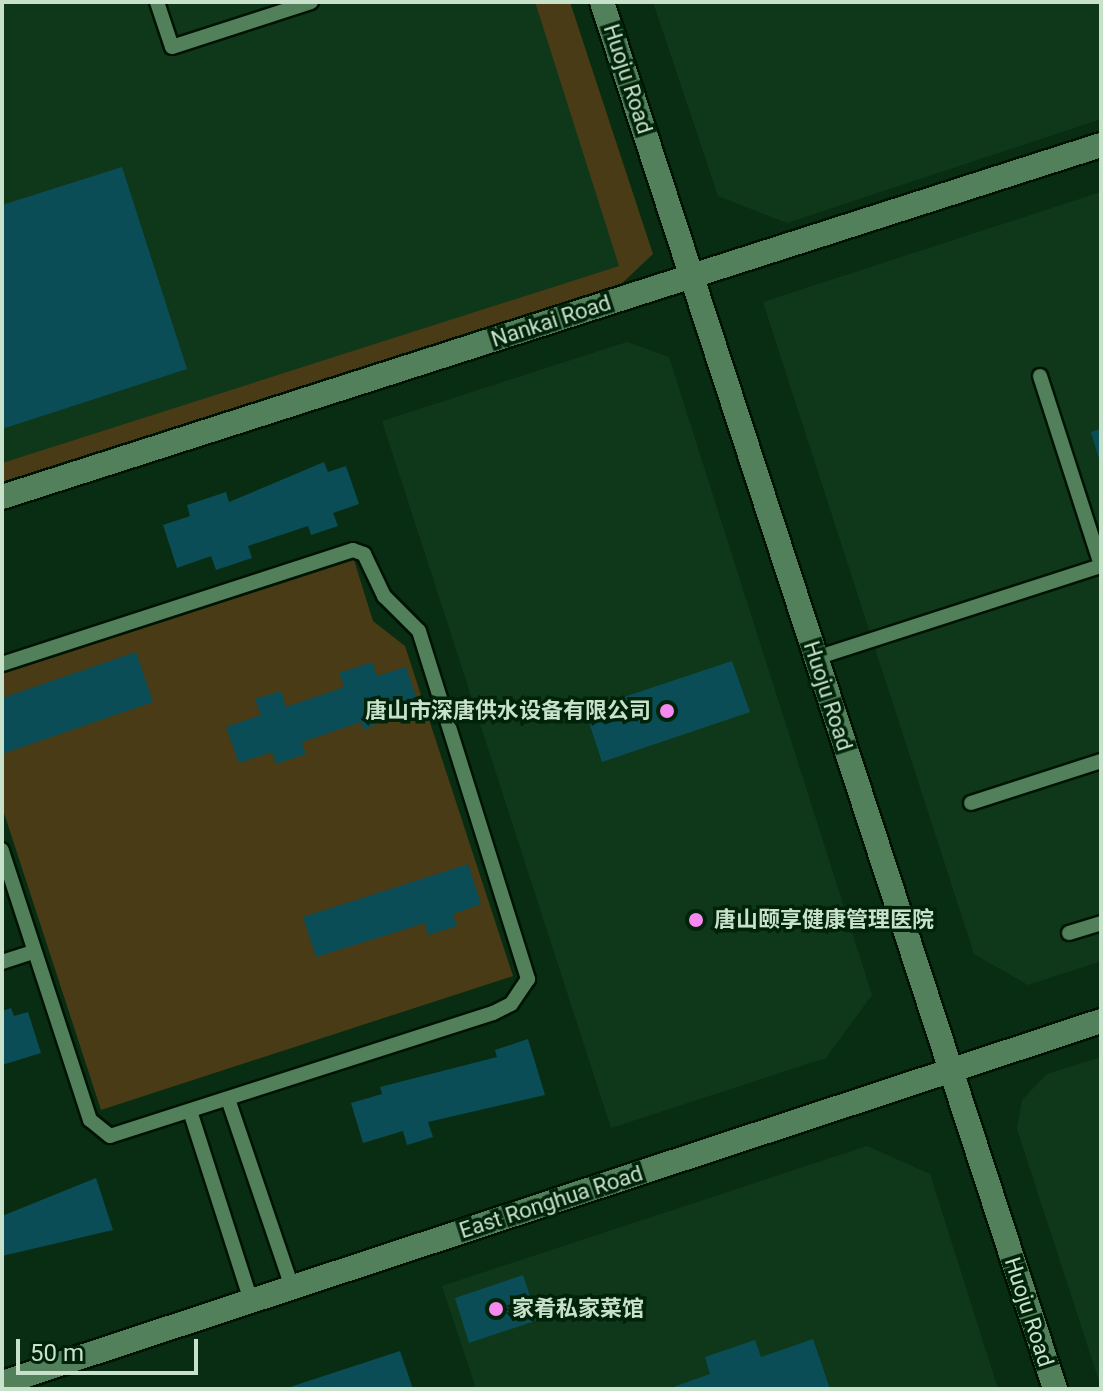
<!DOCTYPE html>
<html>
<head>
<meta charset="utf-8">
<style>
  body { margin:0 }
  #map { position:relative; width:1103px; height:1391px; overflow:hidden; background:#082d13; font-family:Roboto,"Noto Sans SC",sans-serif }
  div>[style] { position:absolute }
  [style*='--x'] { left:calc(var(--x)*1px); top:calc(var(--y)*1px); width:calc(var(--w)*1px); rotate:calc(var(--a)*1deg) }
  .built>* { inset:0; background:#0f381b }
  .green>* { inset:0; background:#483b15 }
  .building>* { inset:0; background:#0b4d56 }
  .roads { filter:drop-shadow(2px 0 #001303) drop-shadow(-2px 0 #001303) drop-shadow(0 2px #001303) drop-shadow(0 -2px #001303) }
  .service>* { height:14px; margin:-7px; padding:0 7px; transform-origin:7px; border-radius:7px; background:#51805a }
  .tertiary>* { height:24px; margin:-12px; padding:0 12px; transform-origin:12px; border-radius:12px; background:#51805a }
  .dots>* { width:22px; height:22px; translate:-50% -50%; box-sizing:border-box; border:4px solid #002309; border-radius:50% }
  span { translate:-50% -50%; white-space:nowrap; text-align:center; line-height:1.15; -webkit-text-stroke:7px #002309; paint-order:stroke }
  .street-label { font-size:22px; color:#c8e1cb }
  .poi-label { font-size:22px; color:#c8e1cb; font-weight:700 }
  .right { translate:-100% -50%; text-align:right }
  .left { translate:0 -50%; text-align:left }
  .frame { position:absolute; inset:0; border:4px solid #c8e1cb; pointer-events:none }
  .scale { position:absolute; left:16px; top:1339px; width:182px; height:36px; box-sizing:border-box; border:4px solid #c8e1cb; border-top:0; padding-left:10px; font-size:24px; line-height:28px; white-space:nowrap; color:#c8e1cb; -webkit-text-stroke:6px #002309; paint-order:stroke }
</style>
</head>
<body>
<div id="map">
  <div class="built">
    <i style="clip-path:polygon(2px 2px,535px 2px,620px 266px,2px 463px)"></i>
    <i style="clip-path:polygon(653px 2px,1101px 2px,1101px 119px,787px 223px,718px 196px)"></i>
    <i style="clip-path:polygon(1101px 192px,1101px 961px,1028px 985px,974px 954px,763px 302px)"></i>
    <i style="clip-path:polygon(627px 342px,669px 357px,872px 995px,826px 1058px,611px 1128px,382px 421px)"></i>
    <i style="clip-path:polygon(1101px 1057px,1101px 1387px,1017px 1129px,1022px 1100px,1047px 1074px)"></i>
    <i style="clip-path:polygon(867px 1146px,930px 1174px,998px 1389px,476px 1389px,442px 1286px)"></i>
  </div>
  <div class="green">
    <i style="clip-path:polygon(535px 2px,570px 2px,653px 254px,617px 288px,2px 484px,2px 463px,619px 266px)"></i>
    <i style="clip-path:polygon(354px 560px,373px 621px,405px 646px,513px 976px,101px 1110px,2px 807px,2px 674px)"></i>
  </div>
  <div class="building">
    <i style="clip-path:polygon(122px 167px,187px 369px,2px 429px,2px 205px)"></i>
    <i style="clip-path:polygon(1101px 429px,1101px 462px,1100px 462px,1091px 432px)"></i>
    <i style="clip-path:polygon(324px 462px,328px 472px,346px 466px,359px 504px,333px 513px,338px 526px,311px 535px,308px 526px,248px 546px,252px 558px,216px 570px,211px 556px,177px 568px,163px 525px,190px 516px,187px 505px,226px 492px,229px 502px)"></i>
    <i style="clip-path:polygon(136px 652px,153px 702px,2px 754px,2px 698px)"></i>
    <i style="clip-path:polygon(732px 661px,750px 712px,602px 762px,585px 710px)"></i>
    <i style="clip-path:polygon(372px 662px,377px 676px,406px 667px,418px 703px,364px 730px,361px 722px,302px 742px,306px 754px,276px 764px,272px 752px,239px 763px,226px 727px,261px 715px,255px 699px,281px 691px,286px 707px,344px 687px,339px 673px)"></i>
    <i style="clip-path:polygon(468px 864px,481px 904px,453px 914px,457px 926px,428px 935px,425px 923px,316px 957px,303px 917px)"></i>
    <i style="clip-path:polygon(11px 1008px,14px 1016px,28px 1012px,41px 1053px,2px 1065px,2px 1011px)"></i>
    <i style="clip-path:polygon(528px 1039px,545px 1095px,428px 1122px,433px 1137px,407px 1145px,403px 1131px,363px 1143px,351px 1103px,382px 1094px,380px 1087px,497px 1057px,495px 1050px)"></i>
    <i style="clip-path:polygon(96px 1178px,113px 1230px,2px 1256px,2px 1216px)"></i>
    <i style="clip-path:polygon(523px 1275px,538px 1320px,469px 1343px,455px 1298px)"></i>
    <i style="clip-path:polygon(813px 1339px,830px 1389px,668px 1389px,710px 1374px,705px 1357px,755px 1340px,761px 1357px)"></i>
    <i style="clip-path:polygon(400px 1351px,413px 1389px,287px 1389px,287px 1388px)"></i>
  </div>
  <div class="roads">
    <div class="service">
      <i style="--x:157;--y:2;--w:47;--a:71.6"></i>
      <i style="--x:172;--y:47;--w:146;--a:-17.9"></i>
      <i style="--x:1040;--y:376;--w:199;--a:72.1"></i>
      <i style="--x:816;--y:658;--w:299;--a:-17.9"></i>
      <i style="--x:2;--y:664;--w:369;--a:-18"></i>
      <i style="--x:353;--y:550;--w:12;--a:20"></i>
      <i style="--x:364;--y:554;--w:47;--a:64.5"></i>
      <i style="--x:384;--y:596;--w:49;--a:45"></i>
      <i style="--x:419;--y:631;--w:365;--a:72.6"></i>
      <i style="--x:528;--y:979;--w:30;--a:124"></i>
      <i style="--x:511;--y:1004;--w:20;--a:153"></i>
      <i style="--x:493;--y:1013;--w:402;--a:162.2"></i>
      <i style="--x:110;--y:1136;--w:26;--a:-141"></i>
      <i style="--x:90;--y:1120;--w:284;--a:-108.1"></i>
      <i style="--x:971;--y:803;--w:137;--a:-17.9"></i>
      <i style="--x:1069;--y:933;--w:34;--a:-17"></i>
      <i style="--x:2;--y:962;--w:33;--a:-18"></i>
      <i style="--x:228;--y:1099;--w:199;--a:71.2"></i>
      <i style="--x:190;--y:1111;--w:200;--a:72.2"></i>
    </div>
    <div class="tertiary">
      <i style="--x:602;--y:2;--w:1459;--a:71.91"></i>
      <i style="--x:2;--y:497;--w:1154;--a:-17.76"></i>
      <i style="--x:2;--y:1383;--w:1157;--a:-18.23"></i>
    </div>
  </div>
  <div class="dots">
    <i style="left:667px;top:711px;background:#f589ef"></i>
    <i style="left:696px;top:920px;background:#f589ef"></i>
    <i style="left:496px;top:1309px;background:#f589ef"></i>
  </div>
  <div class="street-label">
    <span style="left:628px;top:79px;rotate:72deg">Huoju Road</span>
    <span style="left:551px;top:321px;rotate:-18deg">Nankai Road</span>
    <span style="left:828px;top:696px;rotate:72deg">Huoju Road</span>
    <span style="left:551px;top:1202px;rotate:-18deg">East Ronghua Road</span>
    <span style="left:1029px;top:1312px;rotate:72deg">Huoju Road</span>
  </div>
  <div class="poi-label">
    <span class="right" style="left:651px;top:711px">唐山市深唐供水设备有限公司</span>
    <span class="left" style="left:714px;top:920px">唐山颐享健康管理医院</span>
    <span class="left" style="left:512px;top:1309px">家肴私家菜馆</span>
  </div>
  <div class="frame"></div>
  <div class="scale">50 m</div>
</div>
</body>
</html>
